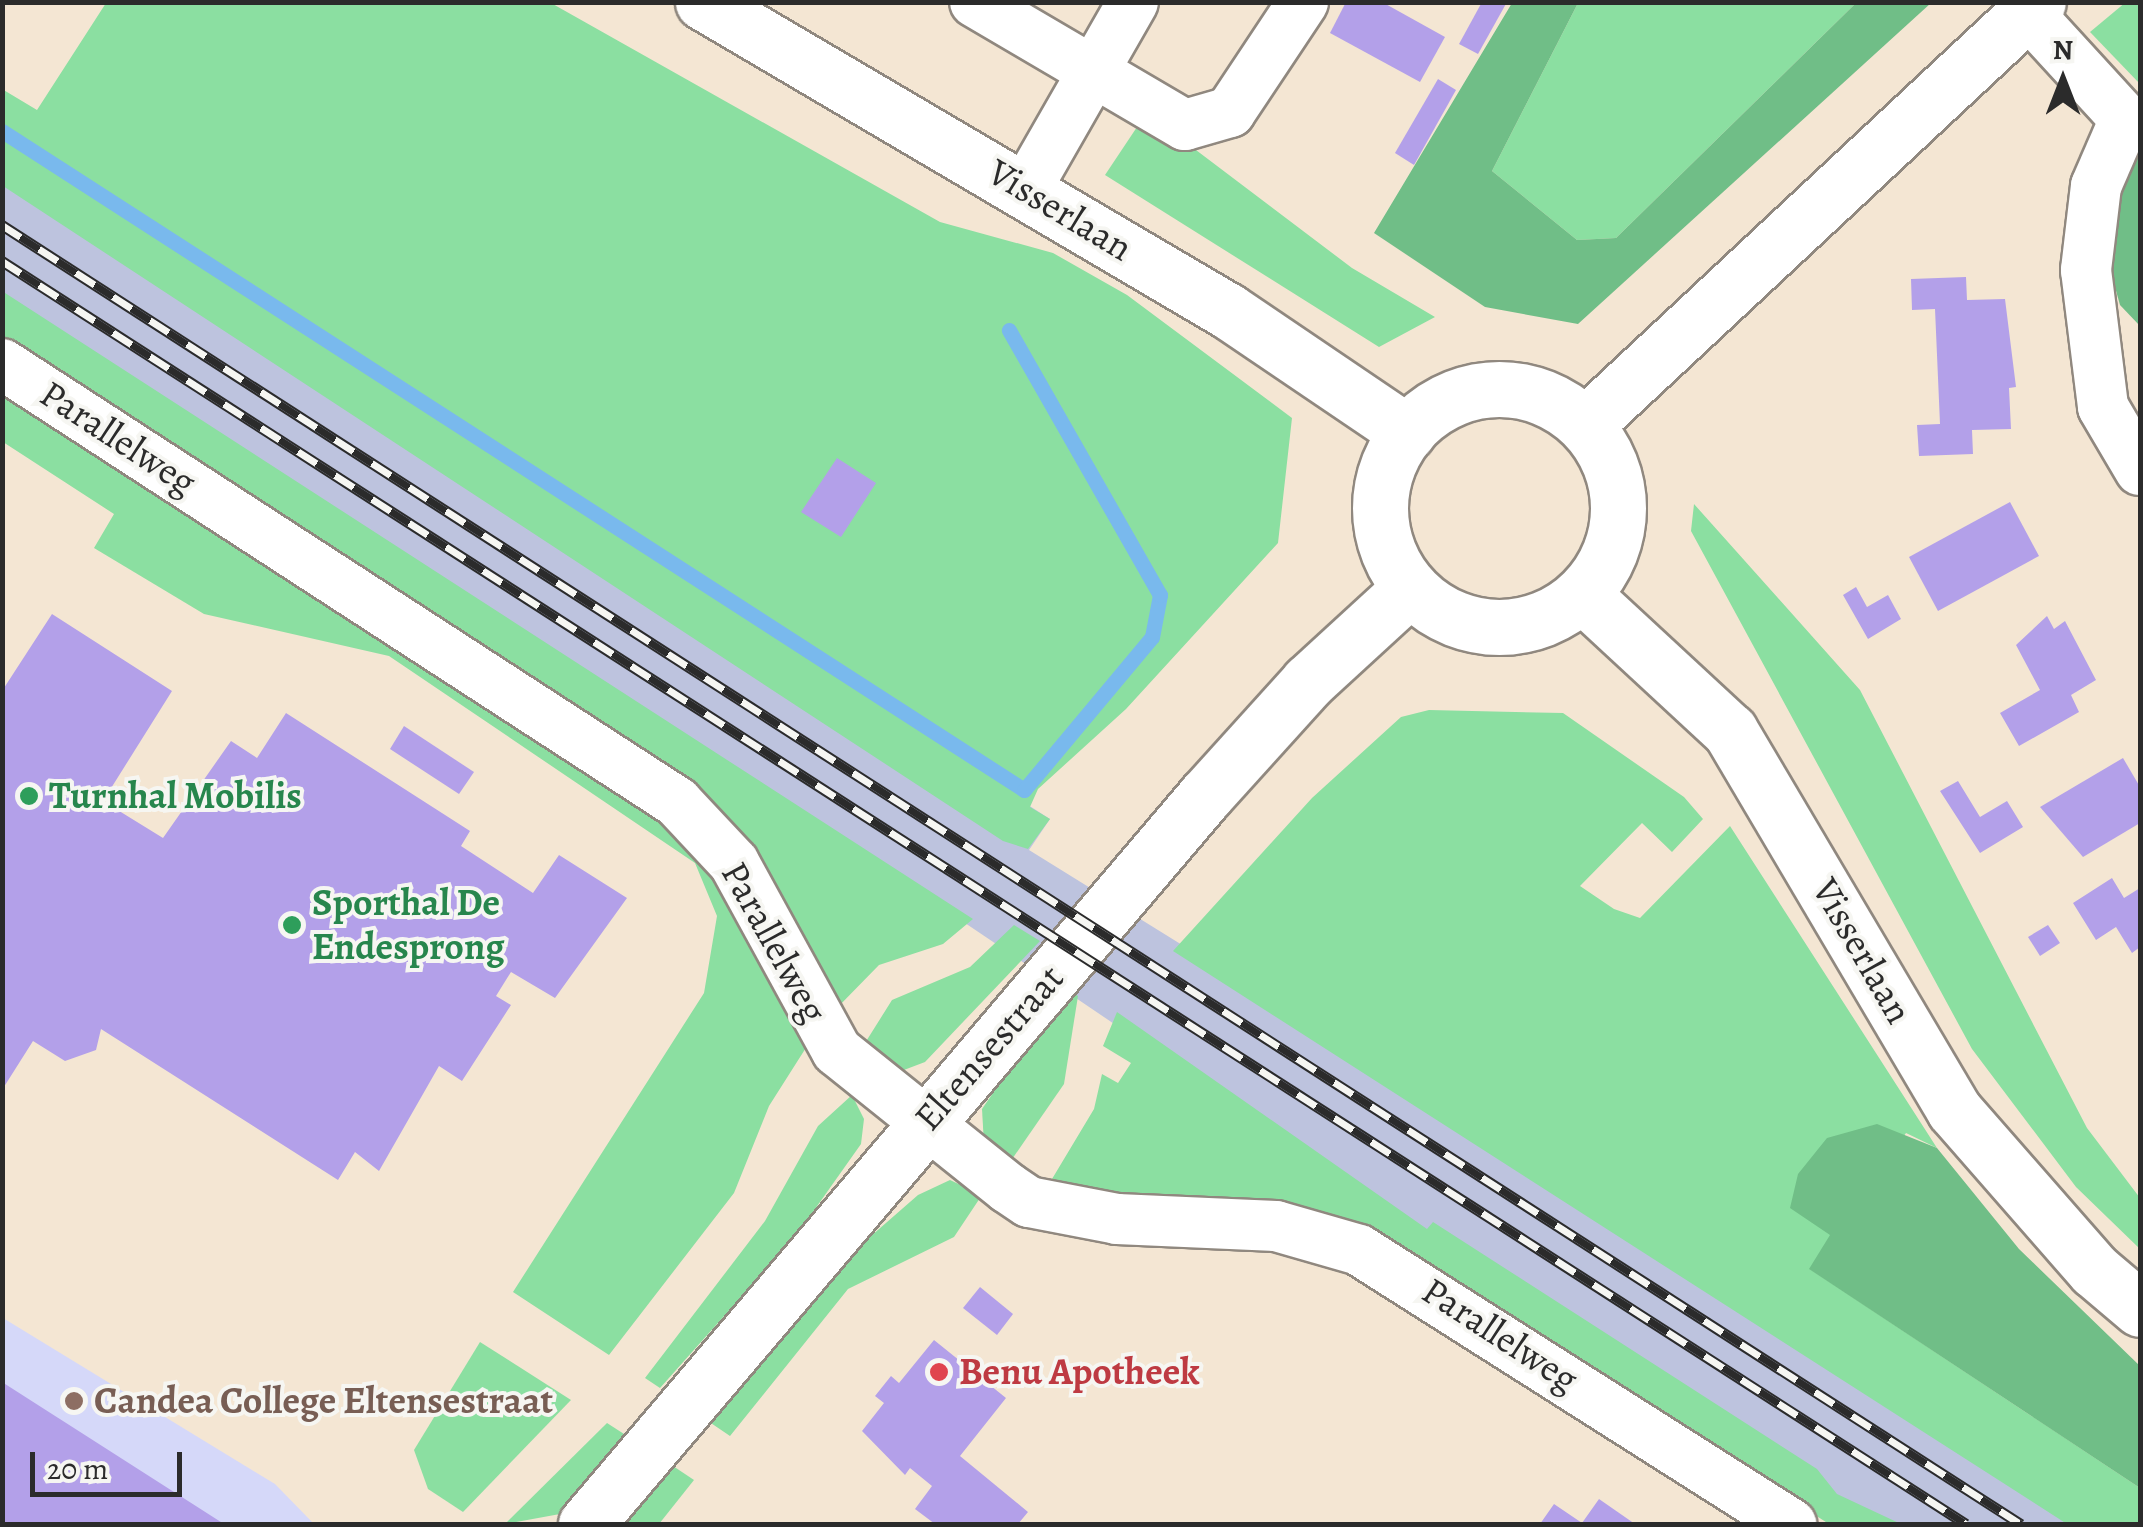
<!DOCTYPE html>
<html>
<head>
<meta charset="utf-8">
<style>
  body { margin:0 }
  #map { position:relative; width:2143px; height:1527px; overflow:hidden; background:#f4e6d3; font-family:Alegreya,serif }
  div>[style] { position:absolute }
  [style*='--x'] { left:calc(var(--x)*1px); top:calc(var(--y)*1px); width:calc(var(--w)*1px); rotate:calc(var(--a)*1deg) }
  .built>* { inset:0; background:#d5d8f9 }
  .industrial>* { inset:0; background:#bdc3de }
  .green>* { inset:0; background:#8bdfa1 }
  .forest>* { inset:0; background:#70be87 }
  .stream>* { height:15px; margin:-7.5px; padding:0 7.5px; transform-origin:7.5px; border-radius:7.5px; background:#79b9ed }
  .building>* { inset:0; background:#b3a0e9 }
  .roads { filter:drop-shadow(2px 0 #90887f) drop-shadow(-2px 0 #90887f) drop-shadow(0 2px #90887f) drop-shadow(0 -2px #90887f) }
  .street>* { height:50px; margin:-25px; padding:0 25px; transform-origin:25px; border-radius:25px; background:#fff }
  .secondary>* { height:55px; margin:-27.5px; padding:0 27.5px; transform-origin:27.5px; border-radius:27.5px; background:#fff }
  .secondary>.ring { margin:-27.5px; padding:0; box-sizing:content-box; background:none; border:55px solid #fff; border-radius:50% }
  .rail>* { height:11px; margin-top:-5.5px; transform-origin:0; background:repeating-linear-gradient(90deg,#f6f6f2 0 22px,#2b2b2b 0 44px); box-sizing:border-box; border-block:2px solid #2b2b2b }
  .dots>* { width:28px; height:28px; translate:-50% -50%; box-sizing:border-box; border:5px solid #f6f6f2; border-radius:50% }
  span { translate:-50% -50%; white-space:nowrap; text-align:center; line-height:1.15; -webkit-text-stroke:8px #f6f6f2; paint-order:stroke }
  .street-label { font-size:38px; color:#2b2b2b }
  .leisure-label { font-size:38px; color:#27864d; font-weight:700 }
  .left { translate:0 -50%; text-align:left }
  .health-label { font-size:38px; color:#be3a42; font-weight:700 }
  .education-label { font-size:38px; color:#785e54; font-weight:700 }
  .frame { position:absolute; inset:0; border:5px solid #2b2b2b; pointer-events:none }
  .north { position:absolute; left:2013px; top:30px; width:100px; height:100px; -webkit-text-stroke:8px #f6f6f2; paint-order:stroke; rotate:0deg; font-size:28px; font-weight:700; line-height:40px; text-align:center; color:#2b2b2b }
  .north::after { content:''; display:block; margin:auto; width:35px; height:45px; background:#2b2b2b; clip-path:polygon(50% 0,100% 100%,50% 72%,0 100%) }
  .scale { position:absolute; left:30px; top:1452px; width:152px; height:45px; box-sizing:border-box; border:5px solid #2b2b2b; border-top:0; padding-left:12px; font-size:30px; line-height:35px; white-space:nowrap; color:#2b2b2b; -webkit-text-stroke:8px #f6f6f2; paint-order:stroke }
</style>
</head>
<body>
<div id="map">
  <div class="built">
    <i style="clip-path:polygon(3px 1318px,275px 1484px,314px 1524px,3px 1524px)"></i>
  </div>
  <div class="industrial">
    <i style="clip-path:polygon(2px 146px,1050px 819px,1029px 850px,2116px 1524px,1853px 1524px,968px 925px,3px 326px)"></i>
  </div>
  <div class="green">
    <i style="clip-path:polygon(2126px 2px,2140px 3px,2140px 84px,2090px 32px)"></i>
    <i style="clip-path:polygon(106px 3px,551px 3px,940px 222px,1053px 253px,1127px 295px,1292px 418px,1278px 543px,1126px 709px,1038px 789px,1030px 807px,1050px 819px,1028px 849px,1003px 841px,3px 186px,2px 89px,37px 110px)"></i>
    <i style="clip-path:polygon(1578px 3px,1856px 3px,1616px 238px,1577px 240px,1492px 171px)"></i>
    <i style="clip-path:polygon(1141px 121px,1192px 147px,1352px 268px,1435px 317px,1379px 347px,1105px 175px)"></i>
    <i style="clip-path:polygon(2px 291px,973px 919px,943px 944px,879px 965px,835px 1010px,761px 873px,3px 346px)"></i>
    <i style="clip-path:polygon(2px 385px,696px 834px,809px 1043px,769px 1106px,734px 1193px,609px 1355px,513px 1292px,704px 993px,717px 916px,695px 863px,389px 656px,204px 614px,94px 548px,114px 514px,3px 442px)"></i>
    <i style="clip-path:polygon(1694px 504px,1860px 690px,2087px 1128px,2140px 1198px,2140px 1249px,2076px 1187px,1972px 1049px,1691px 531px)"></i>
    <i style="clip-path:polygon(1429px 710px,1563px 713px,1684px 797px,1703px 819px,1672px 852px,1642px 823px,1580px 886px,1614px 909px,1640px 918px,1730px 826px,1937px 1148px,1906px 1133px,1810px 1269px,2140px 1488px,2140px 1524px,2067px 1524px,1173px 951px,1312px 798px,1401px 717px)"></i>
    <i style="clip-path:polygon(1014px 925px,1040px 941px,925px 1062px,896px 1073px,860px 1051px,892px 1000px,970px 967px)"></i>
    <i style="clip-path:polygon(1065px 988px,1078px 996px,1064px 1084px,1008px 1165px,984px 1144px,982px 1109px)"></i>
    <i style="clip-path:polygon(1117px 1012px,1427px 1229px,1433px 1222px,1817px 1469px,1837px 1494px,1901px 1524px,1829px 1524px,1426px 1265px,1049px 1184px,1094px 1109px,1102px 1074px,1118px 1083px,1131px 1063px,1103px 1046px)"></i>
    <i style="clip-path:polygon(852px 1095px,864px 1119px,861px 1144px,798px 1233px,660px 1388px,645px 1378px,765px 1221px,818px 1126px)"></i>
    <i style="clip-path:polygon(950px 1180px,982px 1195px,954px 1237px,848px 1289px,730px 1436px,702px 1417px,839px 1264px,918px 1195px)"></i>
    <i style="clip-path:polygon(480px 1342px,571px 1400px,463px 1512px,428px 1489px,414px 1450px)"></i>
    <i style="clip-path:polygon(607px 1423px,624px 1434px,560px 1514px,505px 1524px)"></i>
    <i style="clip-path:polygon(667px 1462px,694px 1480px,659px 1524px,617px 1524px)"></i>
  </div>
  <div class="forest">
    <i style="clip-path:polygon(1512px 3px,1578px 3px,1492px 171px,1577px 240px,1616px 238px,1856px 3px,1931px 3px,1578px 324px,1485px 307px,1374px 233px)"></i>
    <i style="clip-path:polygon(2140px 144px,2140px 326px,2120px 305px,2108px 262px,2115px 200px)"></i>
    <i style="clip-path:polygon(1877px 1124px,1937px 1148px,2019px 1249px,2140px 1366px,2140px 1488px,1809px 1269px,1830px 1235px,1790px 1208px,1798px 1174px,1827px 1138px)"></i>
  </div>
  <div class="stream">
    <i style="--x:2;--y:131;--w:1216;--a:32.81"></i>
    <i style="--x:1024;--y:790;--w:199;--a:-50.1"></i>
    <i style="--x:1152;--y:637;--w:43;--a:-79.2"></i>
    <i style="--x:1160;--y:595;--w:305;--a:-119.7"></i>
  </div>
  <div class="building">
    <i style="clip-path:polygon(1346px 2px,1382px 2px,1445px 37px,1420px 82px,1330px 33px)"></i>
    <i style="clip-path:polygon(1482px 2px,1507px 2px,1478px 54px,1459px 44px)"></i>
    <i style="clip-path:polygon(1438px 79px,1456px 90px,1414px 165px,1395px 153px)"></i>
    <i style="clip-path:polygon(1966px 277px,1967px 300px,2005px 299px,2016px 387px,2009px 388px,2011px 429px,1972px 430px,1973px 454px,1919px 456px,1917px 425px,1940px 424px,1935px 309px,1912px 310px,1911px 279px)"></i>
    <i style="clip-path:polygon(837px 458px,876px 483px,841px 537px,801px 512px)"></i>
    <i style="clip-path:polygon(2010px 502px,2039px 556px,1938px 611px,1909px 557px)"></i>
    <i style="clip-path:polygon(1856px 587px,1867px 607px,1888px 595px,1901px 619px,1868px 639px,1843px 595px)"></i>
    <i style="clip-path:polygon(52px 614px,172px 691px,103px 801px,163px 838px,231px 741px,257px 758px,286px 713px,470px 831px,461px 846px,533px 893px,559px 855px,627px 898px,555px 998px,511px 972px,496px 996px,511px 1005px,462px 1081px,439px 1066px,379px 1171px,355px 1152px,338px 1180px,101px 1029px,96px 1050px,65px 1061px,33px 1041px,2px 1090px,2px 691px)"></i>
    <i style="clip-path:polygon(2047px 616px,2054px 629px,2065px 621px,2096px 680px,2071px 695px,2079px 712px,2019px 746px,2000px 713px,2040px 690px,2016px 645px)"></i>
    <i style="clip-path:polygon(404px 726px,474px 772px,459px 794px,390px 749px)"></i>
    <i style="clip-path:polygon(2123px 758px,2140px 787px,2140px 823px,2083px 857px,2040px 807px)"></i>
    <i style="clip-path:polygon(1958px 781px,1980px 817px,2007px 801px,2023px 827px,1980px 853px,1940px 791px)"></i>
    <i style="clip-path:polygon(2112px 878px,2124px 898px,2140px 888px,2140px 947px,2132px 953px,2116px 927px,2096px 940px,2073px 903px)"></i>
    <i style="clip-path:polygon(2048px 925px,2060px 943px,2040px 956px,2028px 937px)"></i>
    <i style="clip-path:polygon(980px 1287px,1013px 1314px,997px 1335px,963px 1308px)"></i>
    <i style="clip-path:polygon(934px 1340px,1006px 1398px,960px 1456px,1028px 1512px,1018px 1524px,935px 1524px,915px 1509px,932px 1486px,910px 1468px,905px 1475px,862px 1431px,884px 1403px,875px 1396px,891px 1376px,899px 1383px)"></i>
    <i style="clip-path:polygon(2px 1382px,224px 1524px,2px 1524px)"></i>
    <i style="clip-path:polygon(1599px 1499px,1635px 1524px,1540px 1524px,1554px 1504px,1582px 1523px)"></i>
  </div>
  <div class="roads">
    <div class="street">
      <i style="--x:975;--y:2;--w:243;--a:30.4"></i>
      <i style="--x:1185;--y:125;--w:47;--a:-16.1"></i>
      <i style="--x:1230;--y:112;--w:132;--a:-56.4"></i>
      <i style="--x:2027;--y:12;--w:145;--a:47.5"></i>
      <i style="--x:2125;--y:119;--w:73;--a:113.4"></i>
      <i style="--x:2096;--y:186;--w:85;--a:96.8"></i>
      <i style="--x:2086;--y:270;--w:138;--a:82.9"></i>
      <i style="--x:2103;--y:407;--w:73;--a:59.6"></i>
      <i style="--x:1026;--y:189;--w:215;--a:-60.2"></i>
      <i style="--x:2;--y:364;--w:805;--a:32.98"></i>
      <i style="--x:677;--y:802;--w:83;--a:46.9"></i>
      <i style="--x:734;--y:863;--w:214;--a:61.3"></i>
      <i style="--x:837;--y:1051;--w:219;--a:38.7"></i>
      <i style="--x:1008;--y:1188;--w:25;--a:34"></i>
      <i style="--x:1029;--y:1202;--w:90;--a:10.9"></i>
      <i style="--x:1117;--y:1219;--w:159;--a:2.5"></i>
      <i style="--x:1276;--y:1226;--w:86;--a:16.1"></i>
      <i style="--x:1359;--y:1250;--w:512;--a:32.39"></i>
    </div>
    <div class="secondary">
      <i style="--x:703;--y:2;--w:609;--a:30.48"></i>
      <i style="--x:1228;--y:311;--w:217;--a:34.1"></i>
      <i class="ring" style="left:1380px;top:389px;width:183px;height:183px"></i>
      <i style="--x:1586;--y:424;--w:618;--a:-43.03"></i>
      <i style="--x:1583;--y:595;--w:200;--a:42.8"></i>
      <i style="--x:1730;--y:731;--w:440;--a:59.4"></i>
      <i style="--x:1954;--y:1110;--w:213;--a:48.8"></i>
      <i style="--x:2094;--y:1270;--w:60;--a:40.3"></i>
      <i style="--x:586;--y:1524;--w:956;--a:-49.63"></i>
      <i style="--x:1205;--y:796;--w:154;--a:-47.9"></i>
      <i style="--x:1308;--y:682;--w:137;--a:-42.6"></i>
    </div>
  </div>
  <div class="rail">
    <i style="--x:2;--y:225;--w:2401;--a:32.76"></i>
    <i style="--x:2;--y:261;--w:2335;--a:32.74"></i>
  </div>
  <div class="dots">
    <i style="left:29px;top:796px;background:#2e9e5b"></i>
    <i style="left:292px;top:925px;background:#2e9e5b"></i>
    <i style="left:939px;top:1372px;background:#e0444e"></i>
    <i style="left:74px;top:1401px;background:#8d6e63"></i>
  </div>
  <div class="street-label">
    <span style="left:1060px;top:210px;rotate:31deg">Visserlaan</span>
    <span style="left:118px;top:438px;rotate:33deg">Parallelweg</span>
    <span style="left:774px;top:942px;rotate:61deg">Parallelweg</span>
    <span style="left:1862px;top:951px;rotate:60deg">Visserlaan</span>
    <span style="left:989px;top:1048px;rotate:-49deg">Eltensestraat</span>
    <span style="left:1500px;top:1335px;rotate:33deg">Parallelweg</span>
  </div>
  <div class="leisure-label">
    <span class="left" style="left:49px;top:796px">Turnhal Mobilis</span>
    <span class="left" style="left:312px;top:925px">Sporthal De<br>Endesprong</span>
  </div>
  <div class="health-label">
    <span class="left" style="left:959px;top:1372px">Benu Apotheek</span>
  </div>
  <div class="education-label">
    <span class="left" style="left:94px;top:1401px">Candea College Eltensestraat</span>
  </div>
  <div class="frame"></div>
  <div class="north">N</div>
  <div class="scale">20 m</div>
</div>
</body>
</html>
